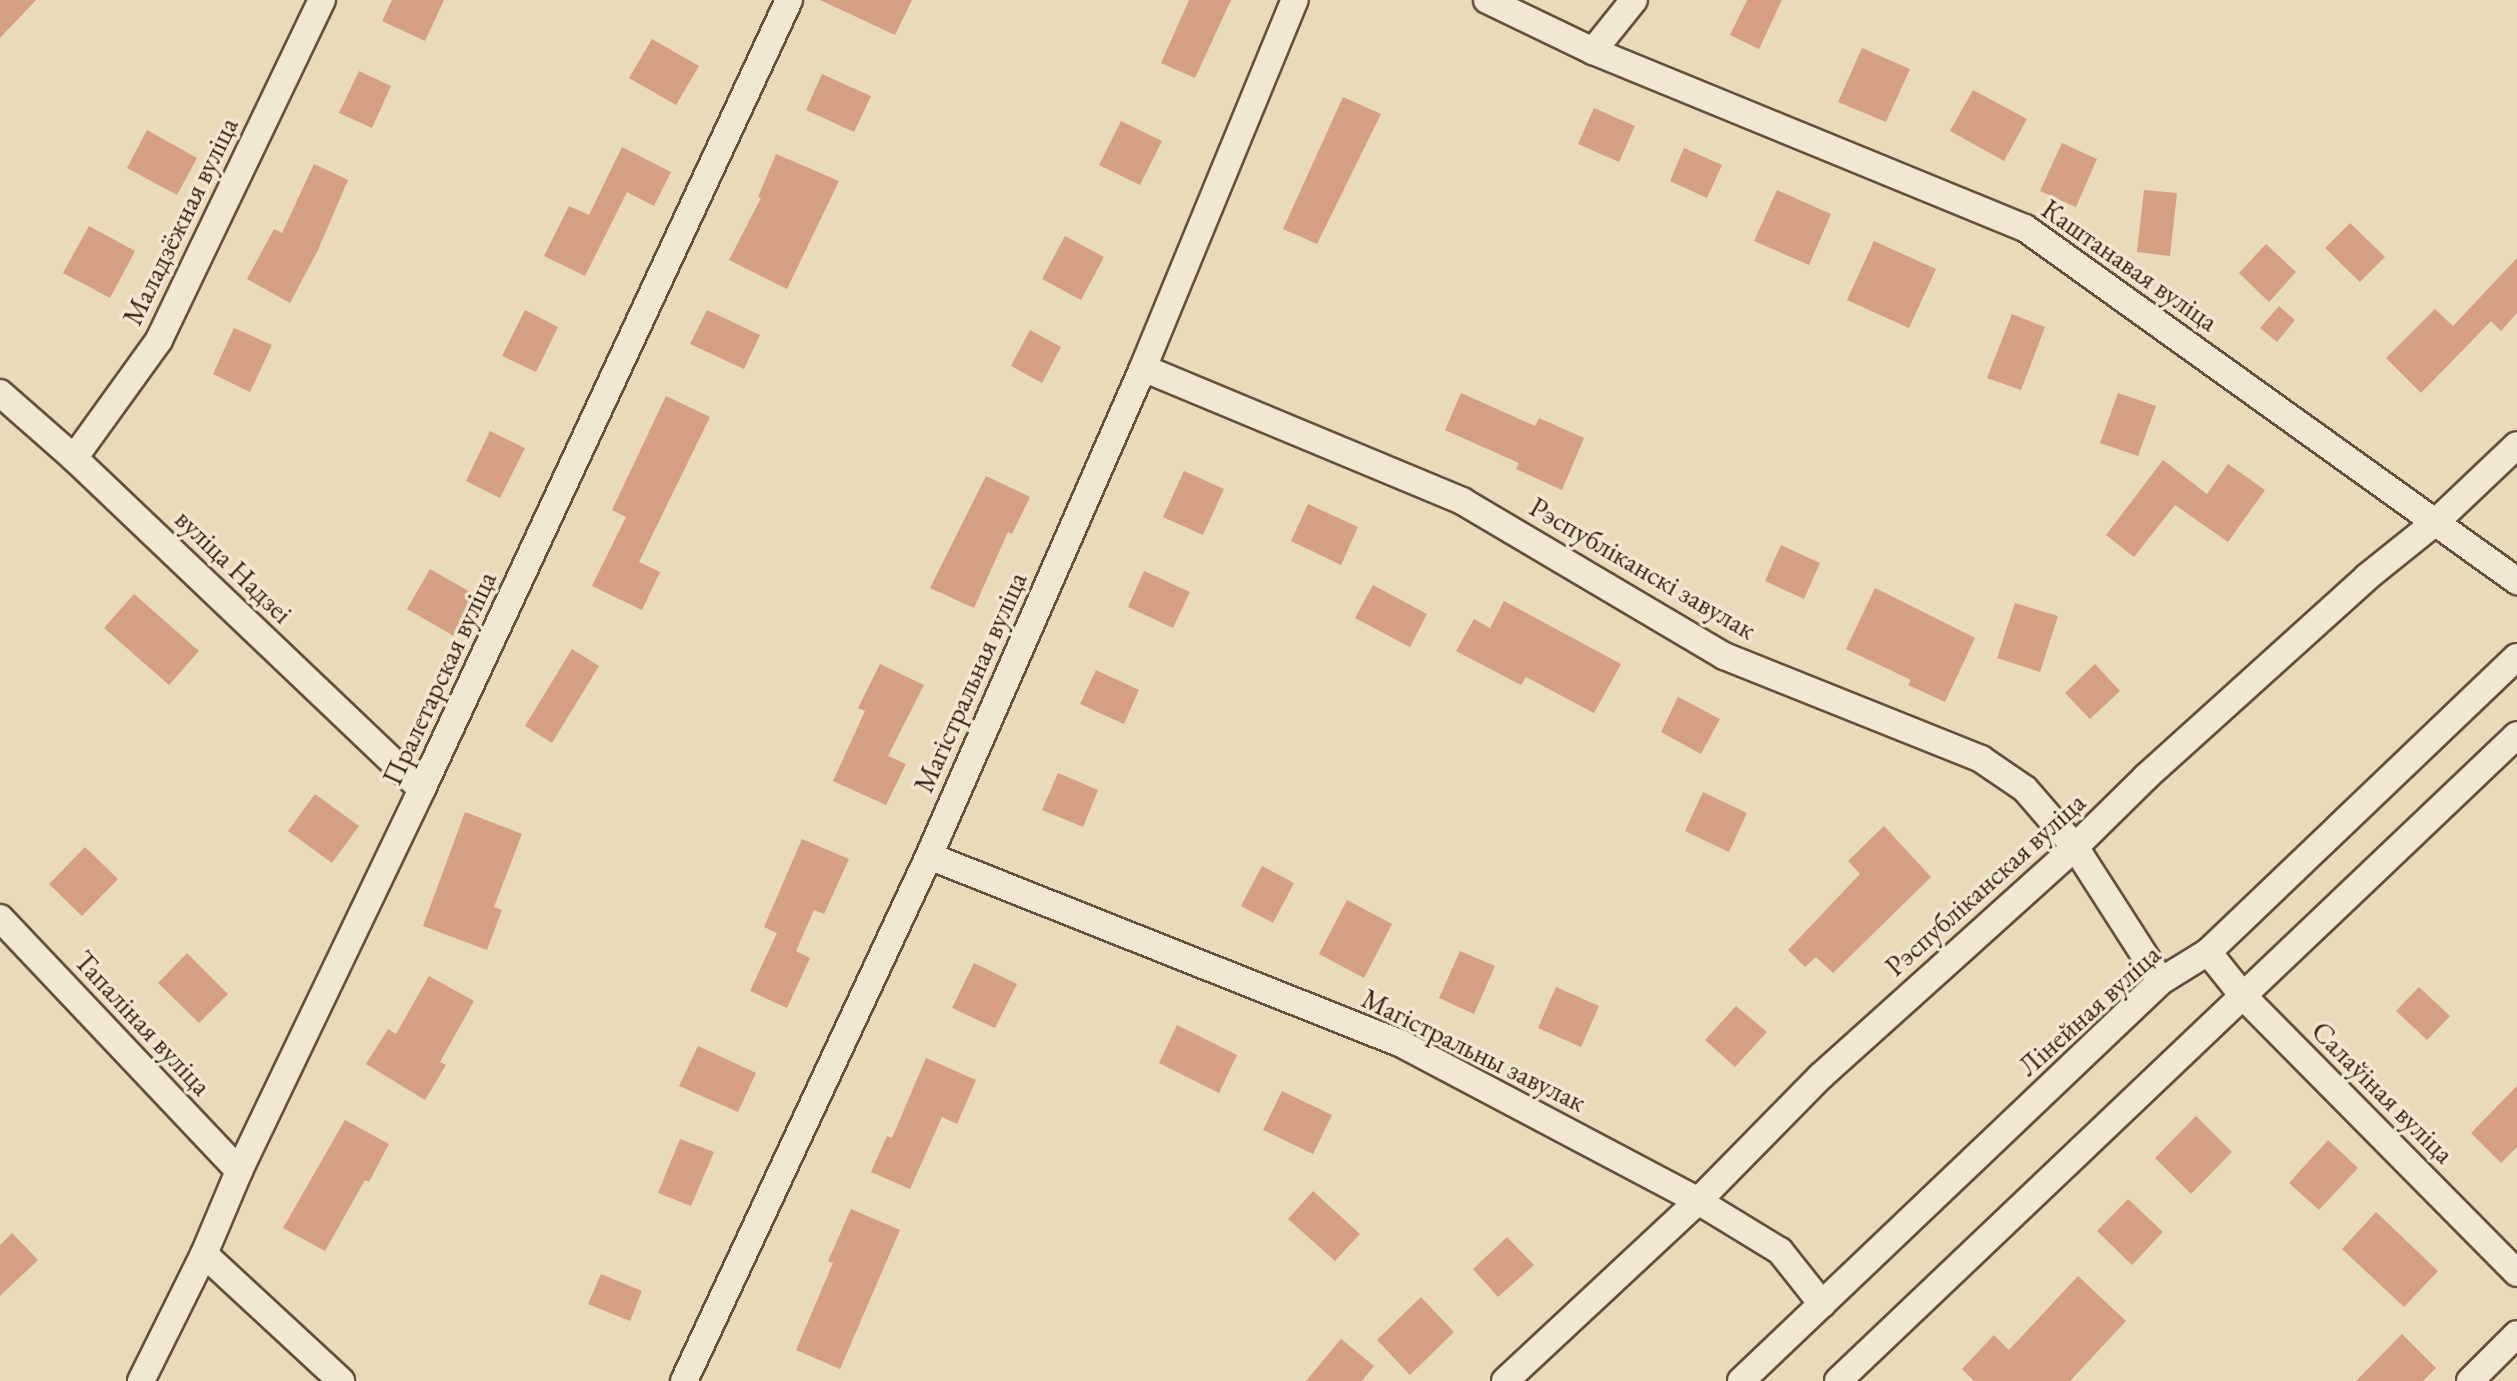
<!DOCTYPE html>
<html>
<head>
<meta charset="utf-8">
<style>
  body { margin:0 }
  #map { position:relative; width:2517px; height:1381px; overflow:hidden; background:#e9dab9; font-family:"EB Garamond",serif }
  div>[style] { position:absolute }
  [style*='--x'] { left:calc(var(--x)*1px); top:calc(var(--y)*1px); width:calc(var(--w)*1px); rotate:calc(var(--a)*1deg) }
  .building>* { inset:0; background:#d59f83 }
  .roads { filter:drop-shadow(2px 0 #664f3d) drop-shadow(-2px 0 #664f3d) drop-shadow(0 2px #664f3d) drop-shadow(0 -2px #664f3d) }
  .minor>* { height:26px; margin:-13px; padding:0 13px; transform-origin:13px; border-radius:13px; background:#f1e7d2 }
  span { translate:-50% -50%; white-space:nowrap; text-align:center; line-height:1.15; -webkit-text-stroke:7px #f1e7d2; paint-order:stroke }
  .street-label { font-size:28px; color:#3b2114 }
</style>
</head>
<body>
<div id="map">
  <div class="building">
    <i style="clip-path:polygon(0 0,36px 0,0 38px)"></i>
    <i style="clip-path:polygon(392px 0,444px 0,425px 41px,382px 21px)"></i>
    <i style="clip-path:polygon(820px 0,912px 0,895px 35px)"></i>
    <i style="clip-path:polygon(1189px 0,1231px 0,1195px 78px,1161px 63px)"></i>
    <i style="clip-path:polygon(1747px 0,1782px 0,1759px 49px,1730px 35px)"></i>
    <i style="clip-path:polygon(652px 39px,699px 66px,676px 105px,629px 78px)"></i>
    <i style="clip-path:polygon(1862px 48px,1910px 69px,1886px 122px,1838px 102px)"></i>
    <i style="clip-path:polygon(359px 71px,391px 86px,372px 128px,339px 113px)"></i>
    <i style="clip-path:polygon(822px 74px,871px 96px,854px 132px,806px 110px)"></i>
    <i style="clip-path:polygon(1973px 90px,2027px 119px,2004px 161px,1950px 131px)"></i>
    <i style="clip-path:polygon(1343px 97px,1381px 114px,1317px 244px,1283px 229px)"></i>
    <i style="clip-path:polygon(1594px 108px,1635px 126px,1619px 162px,1578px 144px)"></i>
    <i style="clip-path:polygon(1121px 121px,1162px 141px,1140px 185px,1099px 165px)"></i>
    <i style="clip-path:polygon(147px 130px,197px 158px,177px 195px,127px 168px)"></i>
    <i style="clip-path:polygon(2062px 143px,2097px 159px,2076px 207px,2040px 191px)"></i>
    <i style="clip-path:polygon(622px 147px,671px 172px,654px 206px,627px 192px,585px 276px,544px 256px,569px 206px,589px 215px)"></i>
    <i style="clip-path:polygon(1684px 148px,1722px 165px,1707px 198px,1670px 181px)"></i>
    <i style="clip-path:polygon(776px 154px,839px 181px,787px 289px,729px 260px,761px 198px,758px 197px)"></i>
    <i style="clip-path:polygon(314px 164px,348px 180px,317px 252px,290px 303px,247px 279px,274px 229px,282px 233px)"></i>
    <i style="clip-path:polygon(1777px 190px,1831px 214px,1809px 265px,1754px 241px)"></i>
    <i style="clip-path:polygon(2144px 190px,2177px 193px,2170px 256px,2137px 252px)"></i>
    <i style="clip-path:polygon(2350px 223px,2385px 257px,2360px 282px,2325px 248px)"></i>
    <i style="clip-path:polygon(89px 226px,135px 251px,110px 298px,63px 273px)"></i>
    <i style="clip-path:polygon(1065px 236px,1104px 257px,1081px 300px,1042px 279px)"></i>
    <i style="clip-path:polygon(1874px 241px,1936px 269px,1909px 328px,1847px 300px)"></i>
    <i style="clip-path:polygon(2266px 244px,2296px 272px,2269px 302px,2239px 273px)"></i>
    <i style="clip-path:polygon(2517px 258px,2517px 313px,2501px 331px,2491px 321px,2421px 393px,2386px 358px,2435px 309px,2453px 326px)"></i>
    <i style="clip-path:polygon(2279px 306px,2295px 320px,2277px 342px,2260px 328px)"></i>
    <i style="clip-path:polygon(525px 310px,558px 327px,536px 372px,502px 356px)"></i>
    <i style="clip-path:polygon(707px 310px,760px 335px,744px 369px,690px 344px)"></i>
    <i style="clip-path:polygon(2012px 314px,2045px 327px,2021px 390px,1987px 378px)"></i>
    <i style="clip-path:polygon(234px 328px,272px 345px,250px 392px,213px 374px)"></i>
    <i style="clip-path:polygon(1030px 330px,1061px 347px,1042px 383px,1011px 366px)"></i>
    <i style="clip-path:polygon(1461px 393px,1535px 426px,1539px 418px,1584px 438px,1562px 490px,1516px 469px,1519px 463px,1445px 430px)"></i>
    <i style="clip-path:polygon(2118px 393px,2156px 406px,2138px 456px,2100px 443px)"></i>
    <i style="clip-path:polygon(666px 396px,710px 417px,639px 562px,660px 572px,642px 610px,592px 586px,626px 517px,612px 510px)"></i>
    <i style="clip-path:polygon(490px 431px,525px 448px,500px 498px,466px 481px)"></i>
    <i style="clip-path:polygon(2163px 460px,2207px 494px,2228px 464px,2265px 490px,2228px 542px,2175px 505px,2134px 557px,2106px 535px)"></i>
    <i style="clip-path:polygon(1184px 471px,1224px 489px,1203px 535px,1163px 517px)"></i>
    <i style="clip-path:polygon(986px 476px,1030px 497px,1012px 534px,1008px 532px,974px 608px,930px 588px)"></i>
    <i style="clip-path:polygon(1308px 504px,1358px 527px,1341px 565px,1291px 541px)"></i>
    <i style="clip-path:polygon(1781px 545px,1820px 563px,1804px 599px,1765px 581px)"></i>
    <i style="clip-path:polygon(430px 569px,477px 596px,454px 636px,407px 609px)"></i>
    <i style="clip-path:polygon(1144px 571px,1190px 592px,1173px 628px,1128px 607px)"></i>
    <i style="clip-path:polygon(1373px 585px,1427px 614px,1410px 647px,1355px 618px)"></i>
    <i style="clip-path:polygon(1875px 588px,1975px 638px,1945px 702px,1908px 685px,1911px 680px,1846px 649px)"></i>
    <i style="clip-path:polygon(134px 594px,199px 651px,169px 685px,104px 628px)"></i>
    <i style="clip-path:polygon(1504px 601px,1621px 664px,1594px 713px,1526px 677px,1521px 685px,1456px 651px,1474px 619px,1490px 628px)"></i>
    <i style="clip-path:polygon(2015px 603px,2058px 616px,2040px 672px,1997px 658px)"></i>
    <i style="clip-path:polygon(572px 649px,599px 666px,552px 743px,525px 726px)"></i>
    <i style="clip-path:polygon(880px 664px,924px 685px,888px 756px,906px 764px,886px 805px,833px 781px,865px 711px,858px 708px)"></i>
    <i style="clip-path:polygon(2095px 664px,2120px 691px,2090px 719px,2065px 693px)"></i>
    <i style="clip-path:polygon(1096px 670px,1139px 690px,1124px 724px,1080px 704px)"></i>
    <i style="clip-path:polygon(1678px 697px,1720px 719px,1701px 754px,1661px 732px)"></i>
    <i style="clip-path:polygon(1058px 773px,1098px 790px,1083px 827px,1042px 810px)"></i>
    <i style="clip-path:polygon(1703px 792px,1747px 813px,1729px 852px,1685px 831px)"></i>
    <i style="clip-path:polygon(315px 794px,359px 826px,332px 863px,288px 831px)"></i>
    <i style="clip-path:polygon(465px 812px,522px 834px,494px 907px,502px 910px,487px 950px,423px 926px)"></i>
    <i style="clip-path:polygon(1884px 826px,1931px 877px,1833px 973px,1816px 957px,1805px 967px,1788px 950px,1860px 874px,1848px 861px)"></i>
    <i style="clip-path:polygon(802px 839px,849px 859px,824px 914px,814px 910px,796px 951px,810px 958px,787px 1008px,750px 991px,777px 933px,764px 927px)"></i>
    <i style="clip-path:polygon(85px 847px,118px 879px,82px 916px,49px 884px)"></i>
    <i style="clip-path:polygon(1262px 866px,1294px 883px,1273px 923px,1241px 906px)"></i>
    <i style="clip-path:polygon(1347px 900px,1392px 924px,1364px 978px,1319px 954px)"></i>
    <i style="clip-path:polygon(1460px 951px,1495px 966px,1474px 1014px,1439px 998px)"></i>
    <i style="clip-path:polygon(187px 953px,228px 994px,199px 1023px,158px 983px)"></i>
    <i style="clip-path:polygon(974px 963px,1017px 984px,995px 1028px,952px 1008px)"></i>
    <i style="clip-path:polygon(429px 976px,474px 1001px,440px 1062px,446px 1065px,425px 1100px,366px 1064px,388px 1029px,396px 1034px)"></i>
    <i style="clip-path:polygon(1556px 987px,1599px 1006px,1581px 1047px,1538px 1028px)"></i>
    <i style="clip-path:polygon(2419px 987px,2450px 1016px,2427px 1040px,2396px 1011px)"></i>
    <i style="clip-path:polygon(1736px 1006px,1767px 1032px,1735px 1067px,1705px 1040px)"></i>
    <i style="clip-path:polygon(1177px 1025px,1237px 1055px,1219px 1093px,1159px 1063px)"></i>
    <i style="clip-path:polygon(698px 1046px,756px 1073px,738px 1112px,679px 1086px)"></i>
    <i style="clip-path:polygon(926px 1058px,976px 1080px,957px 1124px,942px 1117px,910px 1189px,871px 1172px,887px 1136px,892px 1138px)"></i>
    <i style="clip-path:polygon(2517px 1086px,2517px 1147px,2501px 1163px,2471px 1133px)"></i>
    <i style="clip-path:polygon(1282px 1091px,1332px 1115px,1313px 1154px,1263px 1130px)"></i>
    <i style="clip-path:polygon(2196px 1116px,2232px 1152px,2191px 1194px,2155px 1158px)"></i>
    <i style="clip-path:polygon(345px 1120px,389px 1144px,369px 1182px,365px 1180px,325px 1251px,283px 1228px)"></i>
    <i style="clip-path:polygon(680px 1139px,714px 1152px,691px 1206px,658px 1193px)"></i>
    <i style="clip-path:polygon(2328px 1140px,2358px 1168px,2319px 1210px,2289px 1183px)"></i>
    <i style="clip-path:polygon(1313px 1191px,1360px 1234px,1335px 1261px,1288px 1219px)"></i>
    <i style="clip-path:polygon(2128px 1199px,2163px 1232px,2132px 1265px,2097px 1231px)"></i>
    <i style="clip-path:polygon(851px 1209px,900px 1230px,840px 1369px,796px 1350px,833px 1263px,828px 1261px)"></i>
    <i style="clip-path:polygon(2376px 1212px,2438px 1271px,2404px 1307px,2342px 1249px)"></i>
    <i style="clip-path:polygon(12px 1233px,38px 1260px,0 1296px,0 1245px)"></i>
    <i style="clip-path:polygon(1507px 1237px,1534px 1265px,1498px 1297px,1473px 1269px)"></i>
    <i style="clip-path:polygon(601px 1274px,642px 1291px,630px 1321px,588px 1304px)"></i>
    <i style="clip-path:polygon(2078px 1276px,2126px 1321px,2070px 1381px,1974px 1381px,1962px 1369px,1994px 1335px,2009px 1350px)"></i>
    <i style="clip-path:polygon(1421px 1297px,1454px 1332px,1410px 1375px,1377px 1340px)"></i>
    <i style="clip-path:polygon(2402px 1334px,2436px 1368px,2423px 1381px,2356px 1381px)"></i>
    <i style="clip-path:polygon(1341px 1339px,1374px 1366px,1362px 1381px,1306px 1381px)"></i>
  </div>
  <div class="roads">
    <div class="minor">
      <i style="--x:1487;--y:0;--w:118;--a:25.7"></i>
      <i style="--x:1593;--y:51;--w:467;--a:22.3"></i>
      <i style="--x:2025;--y:228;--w:606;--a:35.66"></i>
      <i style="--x:1593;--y:51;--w:65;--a:-51.2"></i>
      <i style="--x:1143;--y:368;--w:346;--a:22.6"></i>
      <i style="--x:1462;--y:501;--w:304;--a:30.6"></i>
      <i style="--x:1724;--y:656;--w:277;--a:21.8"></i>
      <i style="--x:1981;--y:759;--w:53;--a:34.3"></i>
      <i style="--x:2025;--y:789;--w:77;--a:49.2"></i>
      <i style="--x:2075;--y:847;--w:159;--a:57.3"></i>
      <i style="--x:0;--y:393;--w:98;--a:41.3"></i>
      <i style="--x:74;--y:458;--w:480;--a:43.6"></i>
      <i style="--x:74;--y:458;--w:145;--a:-54.2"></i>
      <i style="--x:159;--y:340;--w:377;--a:-64.4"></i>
      <i style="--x:929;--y:856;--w:509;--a:21.68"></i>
      <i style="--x:1402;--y:1044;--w:335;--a:27.9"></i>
      <i style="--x:1698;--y:1201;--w:96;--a:31.4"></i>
      <i style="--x:1780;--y:1251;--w:68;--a:51.6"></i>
      <i style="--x:0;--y:918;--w:348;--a:46.6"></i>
      <i style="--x:2208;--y:952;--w:58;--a:51.3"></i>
      <i style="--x:2244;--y:997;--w:388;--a:45.3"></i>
      <i style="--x:204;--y:1254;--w:187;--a:42.8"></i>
      <i style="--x:141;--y:1381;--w:142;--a:-63.6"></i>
      <i style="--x:204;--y:1254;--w:90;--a:-67.1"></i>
      <i style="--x:239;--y:1171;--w:424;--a:-64.4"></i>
      <i style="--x:422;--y:789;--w:870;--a:-65.05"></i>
      <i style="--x:684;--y:1381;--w:579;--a:-64.98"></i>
      <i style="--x:929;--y:856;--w:533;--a:-66.32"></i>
      <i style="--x:1143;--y:368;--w:398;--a:-67.6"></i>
      <i style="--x:1505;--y:1381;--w:264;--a:-43"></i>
      <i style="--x:1698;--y:1201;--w:175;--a:-45.5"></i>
      <i style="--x:1821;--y:1076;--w:342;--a:-42"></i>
      <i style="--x:2075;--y:847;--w:100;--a:-44.6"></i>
      <i style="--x:2146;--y:777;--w:298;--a:-42.1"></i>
      <i style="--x:2367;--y:577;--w:90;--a:-38.7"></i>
      <i style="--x:2437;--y:521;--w:110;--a:-43.5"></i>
      <i style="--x:1741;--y:1381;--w:580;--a:-43.6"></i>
      <i style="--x:2161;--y:981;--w:55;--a:-31.7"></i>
      <i style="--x:2208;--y:952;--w:427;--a:-43.7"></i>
      <i style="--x:1838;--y:1381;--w:937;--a:-43.57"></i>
      <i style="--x:2470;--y:1381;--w:66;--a:-45"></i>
    </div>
  </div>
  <div class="street-label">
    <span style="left:180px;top:221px;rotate:-64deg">Маладзёжная вуліца</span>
    <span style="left:2130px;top:265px;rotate:35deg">Каштанавая вуліца</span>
    <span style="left:234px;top:566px;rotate:44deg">вуліца Надзеі</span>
    <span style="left:1643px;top:568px;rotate:30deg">Рэспубліканскі завулак</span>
    <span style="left:439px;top:678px;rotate:-65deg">Пралетарская вуліца</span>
    <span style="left:970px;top:682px;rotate:-66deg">Магістральная вуліца</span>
    <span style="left:1985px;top:884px;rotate:-42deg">Рэспубліканская вуліца</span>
    <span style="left:2089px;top:1010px;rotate:-42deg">Лінейная вуліца</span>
    <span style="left:143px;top:1023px;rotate:47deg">Тапаліная вуліца</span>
    <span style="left:1474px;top:1050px;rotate:26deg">Магістральны завулак</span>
    <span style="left:2383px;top:1092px;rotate:45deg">Салаўіная вуліца</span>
  </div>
</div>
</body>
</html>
